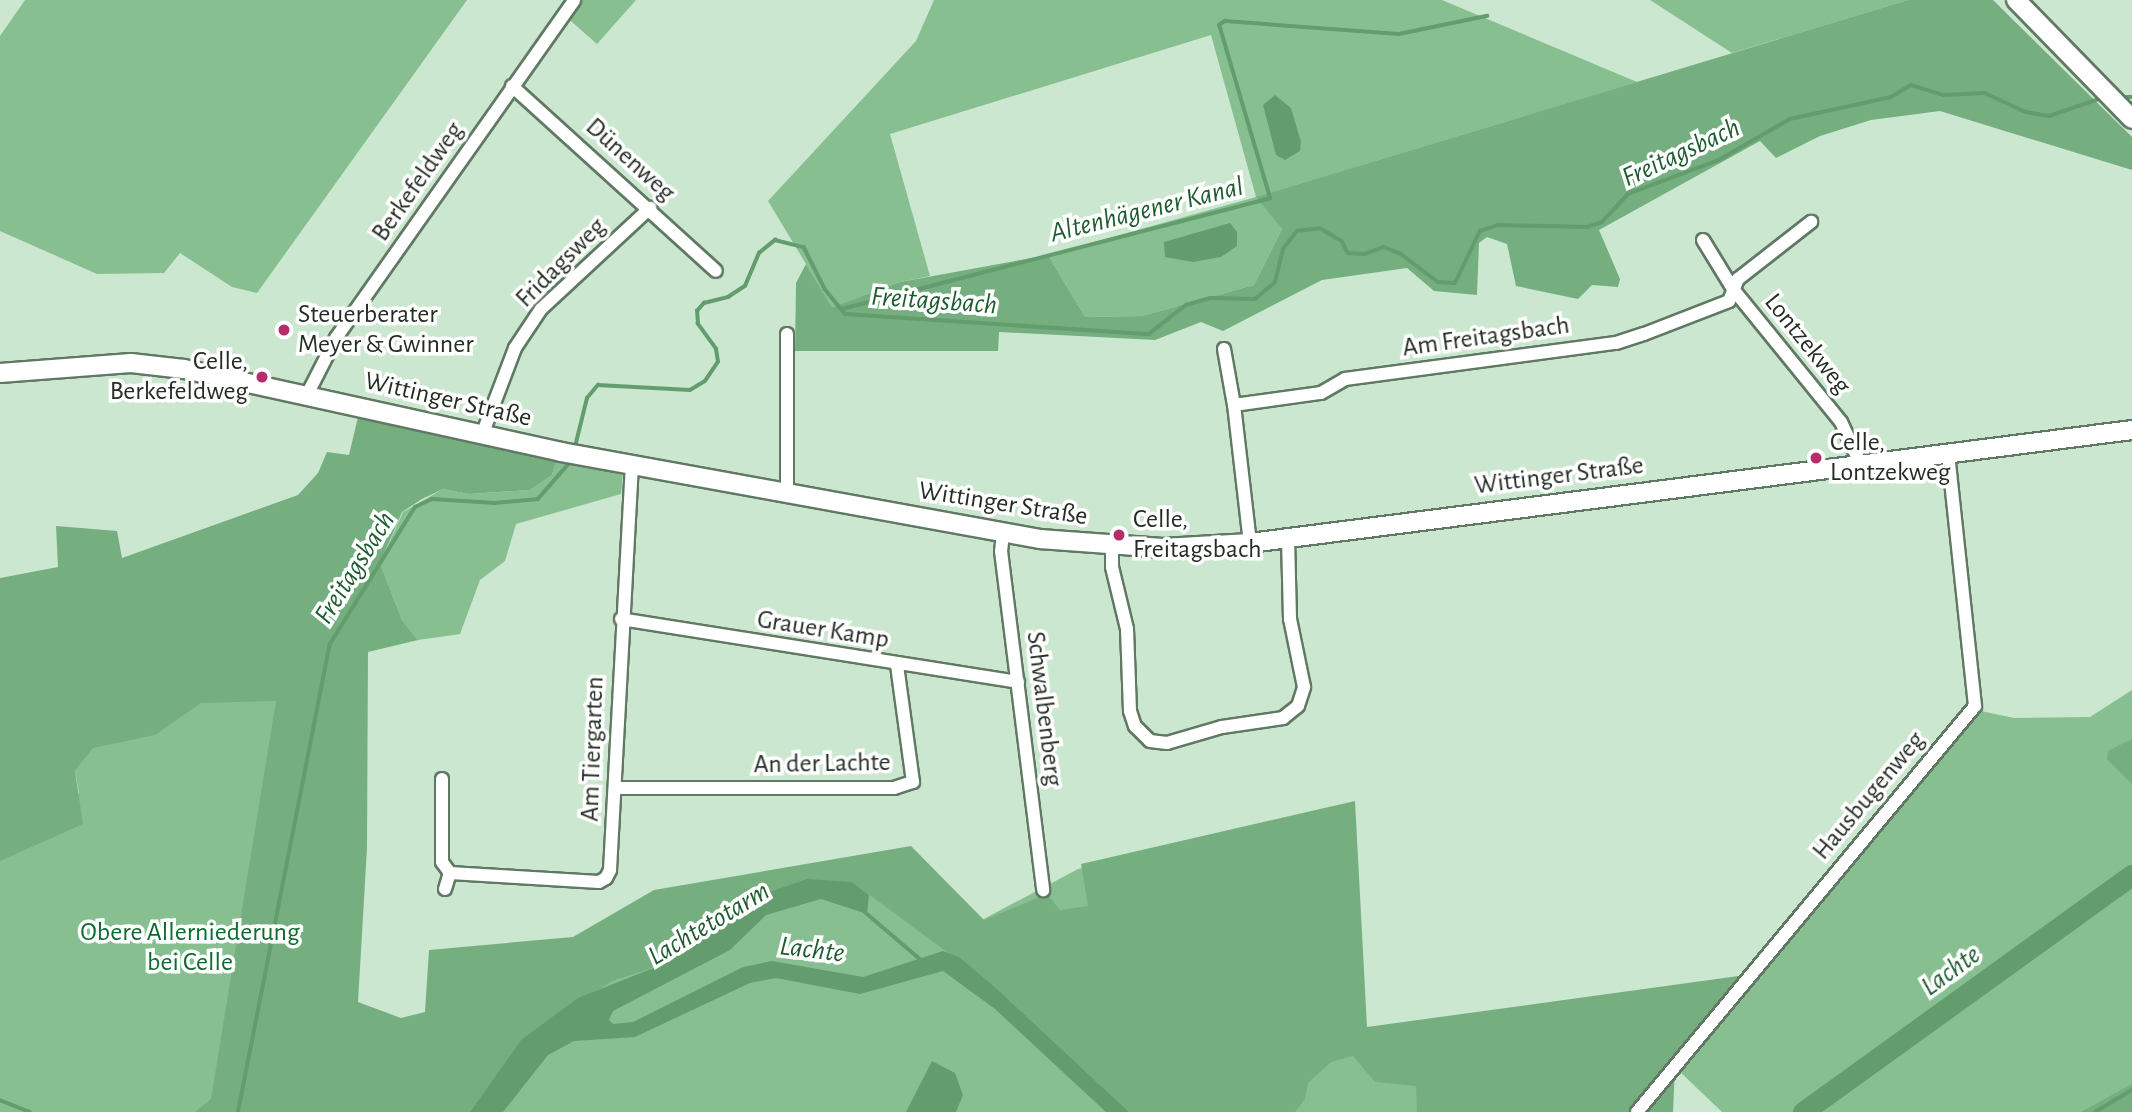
<!DOCTYPE html>
<html>
<head>
<meta charset="utf-8">
<style>
  body { margin:0 }
  #map { position:relative; width:2132px; height:1112px; overflow:hidden; background:#cce7cf; font-family:"Alegreya Sans",sans-serif }
  div>[style] { position:absolute }
  [style*='--x'] { left:calc(var(--x)*1px); top:calc(var(--y)*1px); width:calc(var(--w)*1px); rotate:calc(var(--a)*1deg) }
  .green>* { inset:0; background:#87bf91 }
  .forest>* { inset:0; background:#75af80 }
  .water>* { inset:0; background:#639d6e }
  .stream>* { height:3.5px; margin:-1.75px; padding:0 1.75px; transform-origin:1.75px; border-radius:1.75px; background:#639d6e }
  .river>* { height:21px; margin:-10.5px; padding:0 10.5px; transform-origin:10.5px; border-radius:10.5px; background:#639d6e }
  .roads { filter:drop-shadow(2px 0 #607864) drop-shadow(-2px 0 #607864) drop-shadow(0 2px #607864) drop-shadow(0 -2px #607864) }
  .street>* { height:12px; margin:-6px; padding:0 6px; transform-origin:6px; border-radius:6px; background:#fff }
  .secondary>* { height:18px; margin:-9px; padding:0 9px; transform-origin:9px; border-radius:9px; background:#fff }
  .dots>* { width:19px; height:19px; translate:-50% -50%; box-sizing:border-box; border:4px solid #fff; border-radius:50% }
  span { translate:-50% -50%; white-space:nowrap; text-align:center; line-height:1.15; -webkit-text-stroke:7px #fff; paint-order:stroke }
  .street-label { font-size:26px; color:#232d24 }
  .poi-label { font-size:26px; color:#232d24 }
  .left { translate:0 -50%; text-align:left }
  .right { translate:-100% -50%; text-align:right }
  .park-label { font-size:26px; color:#0e6a2f }
  .water-label { font-size:28px; color:#1d5c2f; font-style:italic }
</style>
</head>
<body>
<div id="map">
  <div class="green">
    <i style="clip-path:polygon(25px 0,467px 0,257px 293px,232px 287px,180px 253px,164px 273px,97px 274px,0 231px,0 36px)"></i>
    <i style="clip-path:polygon(577px 0,636px 0,597px 44px,565px 16px)"></i>
    <i style="clip-path:polygon(934px 0,1442px 0,1637px 82px,1257px 197px,1282px 229px,1254px 285px,1142px 316px,1085px 317px,1048px 255px,1256px 197px,1211px 35px,890px 134px,930px 276px,900px 282px,832px 307px,768px 201px,916px 41px)"></i>
    <i style="clip-path:polygon(1650px 0,1908px 0,1732px 53px)"></i>
    <i style="clip-path:polygon(556px 461px,623px 472px,621px 494px,516px 524px,505px 561px,480px 580px,460px 634px,418px 640px,402px 620px,380px 563px,403px 512px,443px 489px,470px 494px,530px 490px,552px 475px)"></i>
    <i style="clip-path:polygon(2132px 690px,2132px 1112px,1722px 1112px,1676px 1068px,1981px 711px,2014px 718px,2090px 717px)"></i>
    <i style="clip-path:polygon(197px 700px,276px 700px,355px 1002px,398px 1023px,427px 1013px,546px 947px,907px 848px,980px 921px,1078px 869px,1354px 805px,1366px 1034px,1635px 1112px,0 1112px,0 856px,79px 793px,75px 771px,93px 747px)"></i>
  </div>
  <div class="forest">
    <i style="clip-path:polygon(1908px 0,1993px 0,2132px 137px,2132px 170px,1940px 111px,1871px 120px,1820px 136px,1776px 158px,1760px 141px,1599px 230px,1620px 279px,1618px 287px,1592px 285px,1578px 299px,1516px 286px,1507px 244px,1487px 237px,1479px 243px,1477px 295px,1434px 291px,1407px 268px,1322px 280px,1223px 331px,1201px 322px,1155px 340px,999px 332px,998px 351px,795px 351px,796px 283px,806px 264px,832px 307px,900px 282px,1048px 255px,1085px 317px,1142px 316px,1254px 285px,1282px 229px,1256px 197px)"></i>
    <i style="clip-path:polygon(358px 417px,556px 461px,552px 475px,530px 490px,469px 494px,443px 489px,422px 499px,402px 512px,380px 563px,402px 620px,418px 640px,368px 652px,367px 848px,358px 1002px,401px 1018px,425px 1012px,429px 950px,573px 937px,654px 890px,911px 846px,984px 920px,1047px 894px,1060px 910px,1088px 906px,1081px 864px,1355px 801px,1367px 1027px,1753px 974px,1675px 1067px,1673px 1112px,1417px 1112px,1416px 1086px,1375px 1082px,1353px 1056px,1331px 1062px,1308px 1083px,1305px 1099px,1295px 1112px,1129px 1112px,997px 989px,852px 882px,767px 893px,661px 965px,612px 981px,521px 1040px,470px 1112px,195px 1112px,211px 1099px,276px 701px,201px 703px,155px 735px,93px 748px,75px 771px,83px 824px,0 861px,0 578px,58px 567px,56px 526px,117px 531px,122px 558px,298px 495px,318px 473px,327px 452px,349px 455px)"></i>
    <i style="clip-path:polygon(2132px 739px,2132px 784px,2107px 759px,2108px 751px)"></i>
    <i style="clip-path:polygon(2132px 1084px,2132px 1112px,2081px 1112px)"></i>
  </div>
  <div class="water">
    <i style="clip-path:polygon(1275px 95px,1291px 108px,1301px 142px,1300px 151px,1285px 160px,1276px 155px,1263px 105px)"></i>
    <i style="clip-path:polygon(1230px 223px,1237px 232px,1237px 246px,1221px 257px,1193px 262px,1165px 257px,1164px 242px)"></i>
    <i style="clip-path:polygon(807px 879px,852px 882px,869px 895px,867px 914px,821px 899px,766px 915px,730px 950px,613px 1011px,609px 1020px,613px 1024px,633px 1022px,743px 967px,772px 961px,863px 977px,943px 951px,959px 957px,997px 989px,1129px 1112px,1106px 1112px,995px 1009px,943px 971px,860px 994px,776px 978px,750px 983px,635px 1037px,574px 1041px,548px 1055px,503px 1112px,470px 1112px,521px 1040px,578px 998px,661px 965px,767px 893px)"></i>
    <i style="clip-path:polygon(932px 1061px,955px 1073px,963px 1095px,956px 1112px,906px 1112px)"></i>
  </div>
  <div class="stream">
    <i style="--x:2120;--y:97;--w:12;--a:0"></i>
    <i style="--x:842;--y:309;--w:442;--a:-14.5"></i>
    <i style="--x:1270;--y:198;--w:180;--a:-106.4"></i>
    <i style="--x:1219;--y:25;--w:7;--a:-34"></i>
    <i style="--x:1225;--y:21;--w:174;--a:4.3"></i>
    <i style="--x:1399;--y:34;--w:90;--a:-11.6"></i>
    <i style="--x:575;--y:447;--w:50;--a:-76.2"></i>
    <i style="--x:587;--y:398;--w:17;--a:-50"></i>
    <i style="--x:598;--y:385;--w:92;--a:3.1"></i>
    <i style="--x:690;--y:390;--w:17;--a:-31"></i>
    <i style="--x:705;--y:381;--w:23;--a:-56"></i>
    <i style="--x:718;--y:362;--w:13;--a:-99"></i>
    <i style="--x:716;--y:349;--w:31;--a:-126"></i>
    <i style="--x:698;--y:324;--w:13;--a:-94"></i>
    <i style="--x:697;--y:311;--w:11;--a:-49"></i>
    <i style="--x:704;--y:303;--w:25;--a:-14"></i>
    <i style="--x:728;--y:297;--w:20;--a:-33"></i>
    <i style="--x:745;--y:286;--w:36;--a:-67"></i>
    <i style="--x:759;--y:253;--w:21;--a:-39"></i>
    <i style="--x:775;--y:240;--w:30;--a:14"></i>
    <i style="--x:804;--y:247;--w:47;--a:63.4"></i>
    <i style="--x:825;--y:289;--w:32;--a:51"></i>
    <i style="--x:845;--y:314;--w:305;--a:3.8"></i>
    <i style="--x:1149;--y:334;--w:47;--a:-38.1"></i>
    <i style="--x:1186;--y:305;--w:25;--a:-16"></i>
    <i style="--x:1210;--y:298;--w:45;--a:1.3"></i>
    <i style="--x:1255;--y:299;--w:26;--a:-40"></i>
    <i style="--x:1275;--y:282;--w:34;--a:-76"></i>
    <i style="--x:1283;--y:249;--w:23;--a:-52"></i>
    <i style="--x:1297;--y:231;--w:23;--a:-7"></i>
    <i style="--x:1320;--y:228;--w:26;--a:31"></i>
    <i style="--x:1342;--y:241;--w:13;--a:63"></i>
    <i style="--x:1348;--y:253;--w:17;--a:3"></i>
    <i style="--x:1365;--y:254;--w:20;--a:-20"></i>
    <i style="--x:1384;--y:247;--w:18;--a:22"></i>
    <i style="--x:1401;--y:254;--w:46;--a:37.1"></i>
    <i style="--x:1438;--y:282;--w:17;--a:3"></i>
    <i style="--x:1455;--y:283;--w:58;--a:-64.3"></i>
    <i style="--x:1480;--y:231;--w:19;--a:-18"></i>
    <i style="--x:1498;--y:225;--w:89;--a:1.3"></i>
    <i style="--x:1587;--y:227;--w:16;--a:-18"></i>
    <i style="--x:1602;--y:222;--w:38;--a:-47"></i>
    <i style="--x:1628;--y:194;--w:97;--a:-20.5"></i>
    <i style="--x:1719;--y:160;--w:82;--a:-30"></i>
    <i style="--x:1790;--y:119;--w:103;--a:-12.3"></i>
    <i style="--x:1891;--y:97;--w:23;--a:-31"></i>
    <i style="--x:1911;--y:85;--w:34;--a:17"></i>
    <i style="--x:1944;--y:95;--w:41;--a:-2.8"></i>
    <i style="--x:1985;--y:93;--w:45;--a:24.9"></i>
    <i style="--x:2026;--y:112;--w:23;--a:10"></i>
    <i style="--x:2049;--y:116;--w:56;--a:-18.8"></i>
    <i style="--x:865;--y:912;--w:72;--a:40.5"></i>
    <i style="--x:0;--y:1100;--w:32;--a:22"></i>
    <i style="--x:238;--y:1112;--w:477;--a:-78.9"></i>
    <i style="--x:330;--y:644;--w:161;--a:-58.2"></i>
    <i style="--x:415;--y:507;--w:19;--a:-25"></i>
    <i style="--x:432;--y:499;--w:63;--a:3.6"></i>
    <i style="--x:495;--y:503;--w:43;--a:-5.3"></i>
    <i style="--x:538;--y:499;--w:50;--a:-49"></i>
    <i style="--x:2095;--y:1112;--w:43;--a:-30.7"></i>
  </div>
  <div class="river">
    <i style="--x:1803;--y:1112;--w:405;--a:-35.8"></i>
  </div>
  <div class="roads">
    <div class="street">
      <i style="--x:512;--y:86;--w:275;--a:42.2"></i>
      <i style="--x:1703;--y:240;--w:57;--a:58.5"></i>
      <i style="--x:1733;--y:289;--w:171;--a:50.9"></i>
      <i style="--x:1841;--y:422;--w:47;--a:65.1"></i>
      <i style="--x:1224;--y:349;--w:57;--a:79.9"></i>
      <i style="--x:307;--y:395;--w:64;--a:-63"></i>
      <i style="--x:336;--y:338;--w:413;--a:-54.8"></i>
      <i style="--x:482;--y:435;--w:93;--a:-69.2"></i>
      <i style="--x:515;--y:348;--w:47;--a:-56.3"></i>
      <i style="--x:541;--y:309;--w:149;--a:-42.8"></i>
      <i style="--x:787;--y:492;--w:158;--a:-90"></i>
      <i style="--x:1003;--y:533;--w:18;--a:96"></i>
      <i style="--x:1001;--y:551;--w:342;--a:82.9"></i>
      <i style="--x:1250;--y:543;--w:139;--a:-96.6"></i>
      <i style="--x:1234;--y:405;--w:88;--a:-7.9"></i>
      <i style="--x:1321;--y:393;--w:28;--a:-30"></i>
      <i style="--x:1345;--y:379;--w:273;--a:-7.6"></i>
      <i style="--x:1616;--y:343;--w:29;--a:-18"></i>
      <i style="--x:1644;--y:334;--w:91;--a:-21.2"></i>
      <i style="--x:1729;--y:301;--w:24;--a:-68"></i>
      <i style="--x:1738;--y:279;--w:93;--a:-38"></i>
      <i style="--x:1112;--y:546;--w:21;--a:90"></i>
      <i style="--x:1112;--y:567;--w:64;--a:76.4"></i>
      <i style="--x:1127;--y:629;--w:82;--a:87.9"></i>
      <i style="--x:1130;--y:711;--w:16;--a:72"></i>
      <i style="--x:1135;--y:726;--w:21;--a:45"></i>
      <i style="--x:1150;--y:741;--w:17;--a:7"></i>
      <i style="--x:1167;--y:743;--w:57;--a:-16.2"></i>
      <i style="--x:1222;--y:727;--w:62;--a:-8.4"></i>
      <i style="--x:1283;--y:718;--w:19;--a:-39"></i>
      <i style="--x:1298;--y:706;--w:20;--a:-72"></i>
      <i style="--x:1304;--y:687;--w:69;--a:-101.6"></i>
      <i style="--x:1290;--y:619;--w:82;--a:-91.4"></i>
      <i style="--x:621;--y:619;--w:402;--a:9"></i>
      <i style="--x:442;--y:779;--w:83;--a:90"></i>
      <i style="--x:442;--y:862;--w:14;--a:54"></i>
      <i style="--x:450;--y:873;--w:149;--a:3.5"></i>
      <i style="--x:599;--y:882;--w:8;--a:-30"></i>
      <i style="--x:606;--y:878;--w:9;--a:-63"></i>
      <i style="--x:610;--y:870;--w:406;--a:-86.9"></i>
      <i style="--x:615;--y:788;--w:279;--a:0"></i>
      <i style="--x:894;--y:788;--w:20;--a:-18"></i>
      <i style="--x:913;--y:782;--w:118;--a:-97.8"></i>
      <i style="--x:445;--y:889;--w:17;--a:-73"></i>
      <i style="--x:1637;--y:1112;--w:528;--a:-50.22"></i>
      <i style="--x:1975;--y:706;--w:253;--a:-96.1"></i>
    </div>
    <div class="secondary">
      <i style="--x:2016;--y:0;--w:166;--a:45.7"></i>
      <i style="--x:0;--y:373;--w:131;--a:-4.4"></i>
      <i style="--x:131;--y:363;--w:53;--a:6.5"></i>
      <i style="--x:184;--y:369;--w:386;--a:12.4"></i>
      <i style="--x:561;--y:452;--w:487;--a:10.3"></i>
      <i style="--x:1040;--y:539;--w:123;--a:4.2"></i>
      <i style="--x:1163;--y:548;--w:87;--a:-3.3"></i>
      <i style="--x:1250;--y:543;--w:889;--a:-7.3"></i>
    </div>
  </div>
  <div class="dots">
    <i style="left:284px;top:330px;background:#b72d69"></i>
    <i style="left:262px;top:377px;background:#b72d69"></i>
    <i style="left:1816px;top:458px;background:#b72d69"></i>
    <i style="left:1119px;top:535px;background:#b72d69"></i>
  </div>
  <div class="street-label">
    <span style="left:630px;top:160px;rotate:42deg">Dünenweg</span>
    <span style="left:418px;top:182px;rotate:-55deg">Berkefeldweg</span>
    <span style="left:561px;top:263px;rotate:-45deg">Fridagsweg</span>
    <span style="left:1486px;top:337px;rotate:-8deg">Am Freitagsbach</span>
    <span style="left:1807px;top:344px;rotate:51deg">Lontzekweg</span>
    <span style="left:448px;top:400px;rotate:13deg">Wittinger Straße</span>
    <span style="left:1559px;top:476px;rotate:-7deg">Wittinger Straße</span>
    <span style="left:1003px;top:504px;rotate:9deg">Wittinger Straße</span>
    <span style="left:823px;top:630px;rotate:9deg">Grauer Kamp</span>
    <span style="left:1044px;top:709px;rotate:83deg">Schwalbenberg</span>
    <span style="left:593px;top:749px;rotate:-88deg">Am Tiergarten</span>
    <span style="left:822px;top:764px;rotate:-1deg">An der Lachte</span>
    <span style="left:1869px;top:796px;rotate:-50deg">Hausbugenweg</span>
  </div>
  <div class="poi-label">
    <span class="left" style="left:298px;top:330px">Steuerberater<br>Meyer &amp; Gwinner</span>
    <span class="right" style="left:248px;top:377px">Celle,<br>Berkefeldweg</span>
    <span class="left" style="left:1830px;top:458px">Celle,<br>Lontzekweg</span>
    <span class="left" style="left:1133px;top:535px">Celle,<br>Freitagsbach</span>
  </div>
  <div class="park-label">
    <span style="left:190px;top:948px">Obere Allerniederung<br>bei Celle</span>
  </div>
  <div class="water-label">
    <span style="left:1681px;top:153px;rotate:-25deg">Freitagsbach</span>
    <span style="left:1147px;top:210px;rotate:-14deg">Altenhägener Kanal</span>
    <span style="left:934px;top:301px;rotate:4deg">Freitagsbach</span>
    <span style="left:355px;top:568px;rotate:-58deg">Freitagsbach</span>
    <span style="left:709px;top:924px;rotate:-31deg">Lachtetotarm</span>
    <span style="left:812px;top:950px;rotate:7deg">Lachte</span>
    <span style="left:1951px;top:971px;rotate:-36deg">Lachte</span>
  </div>
</div>
</body>
</html>
